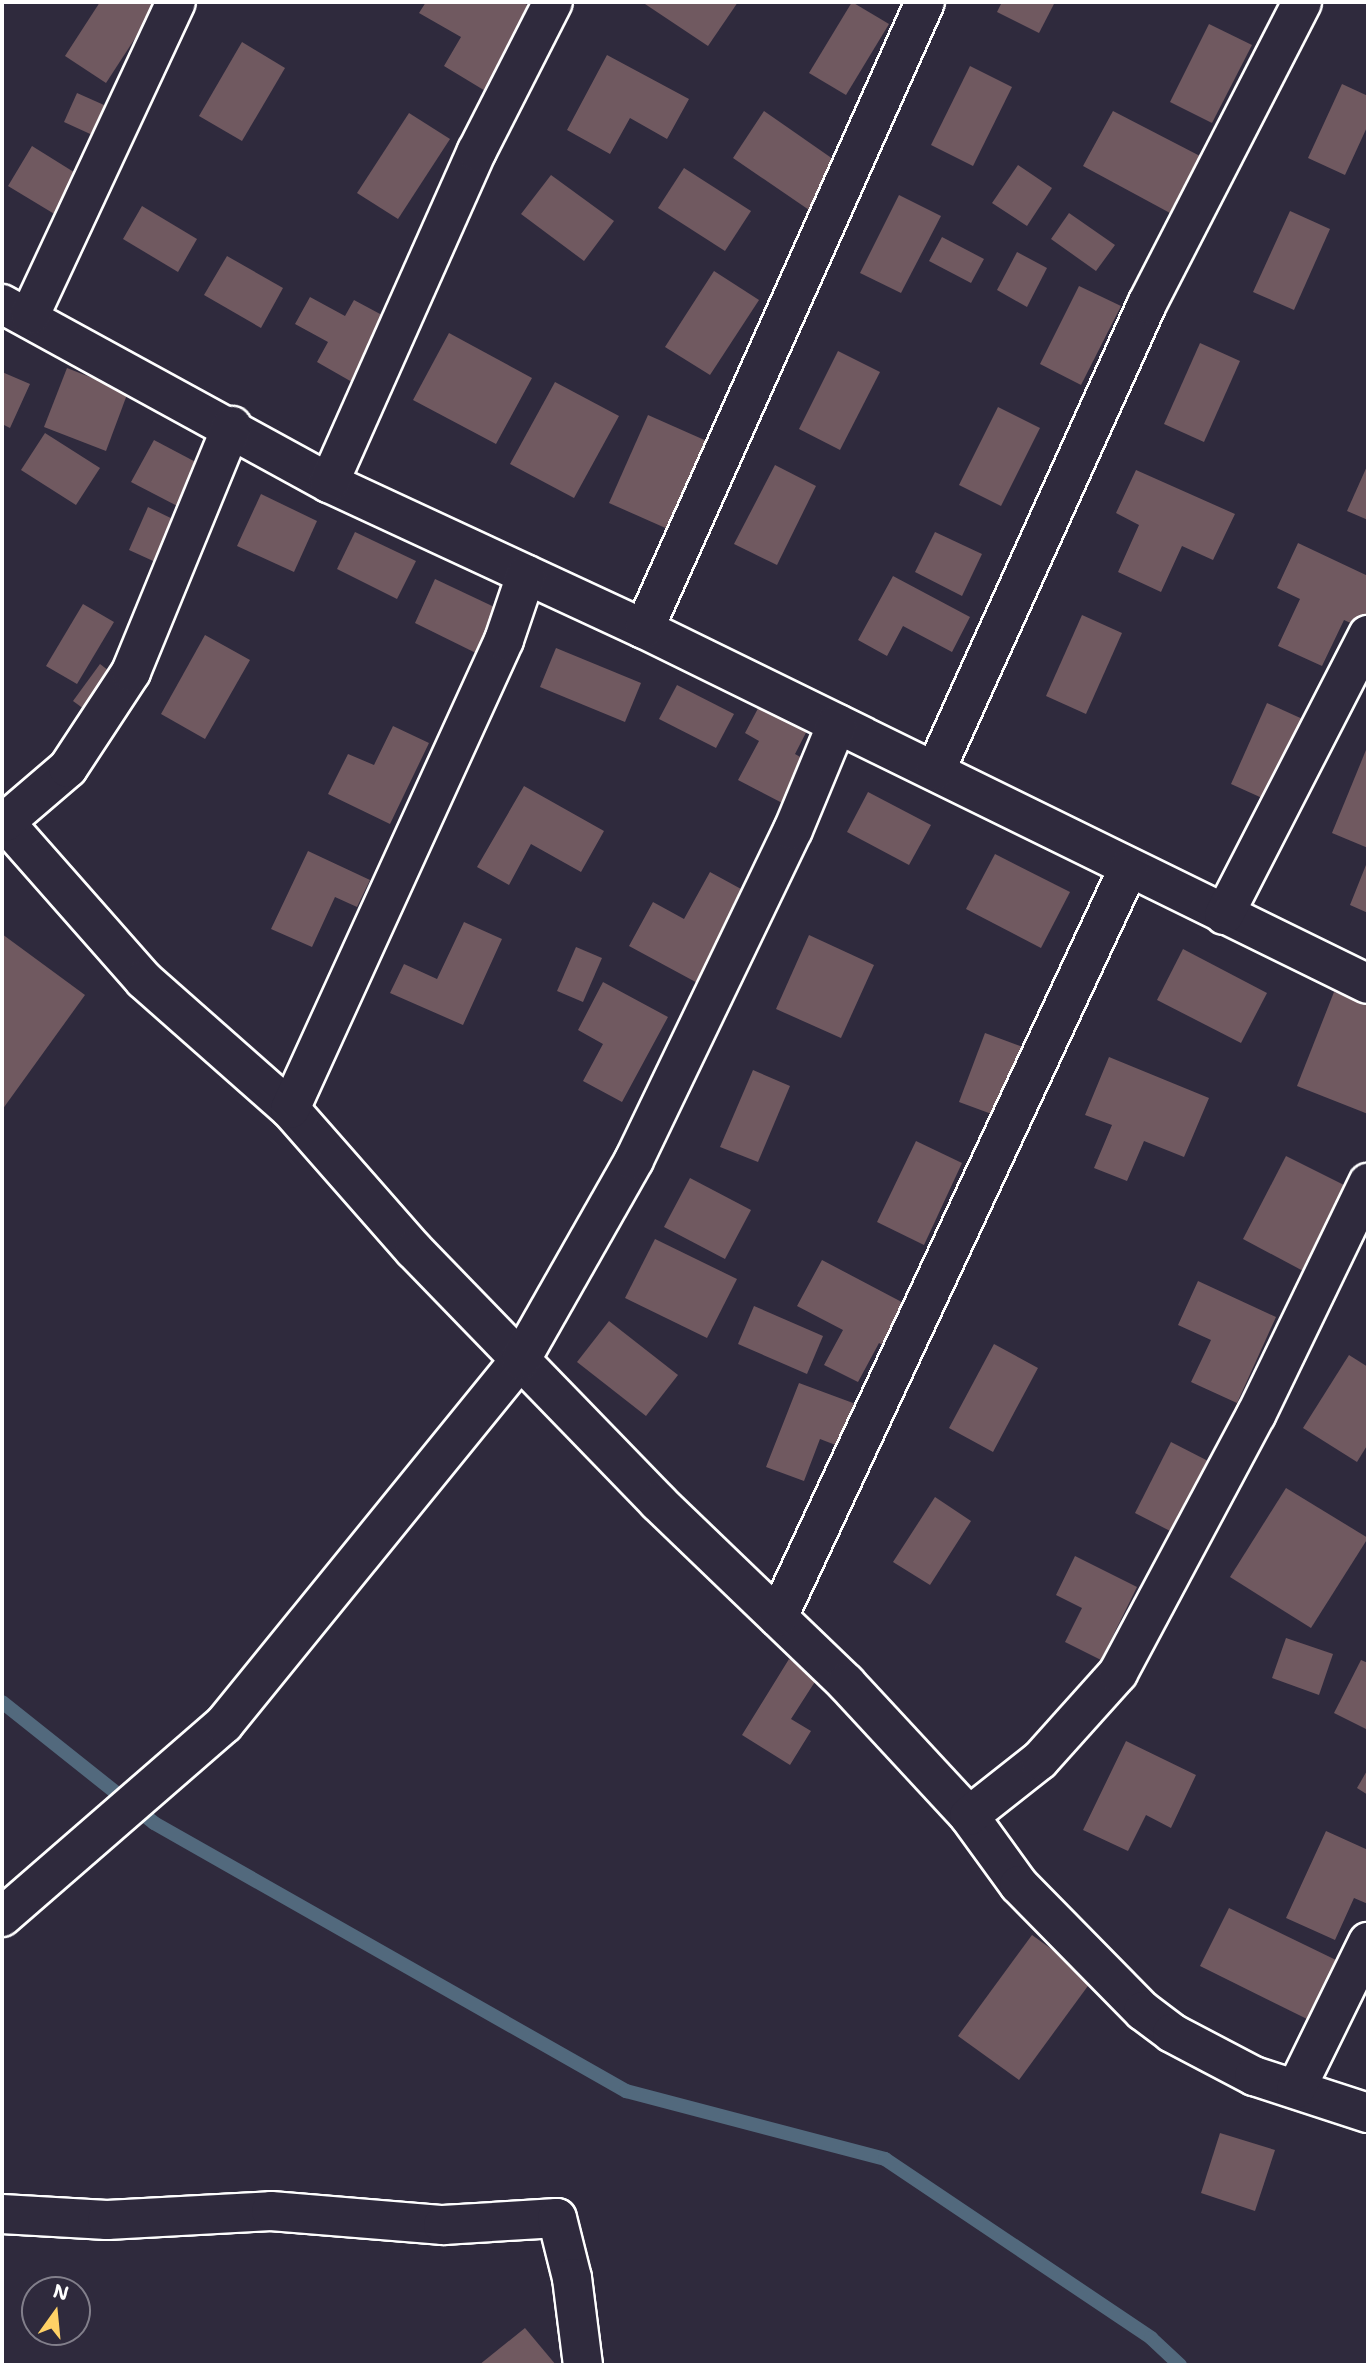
<!DOCTYPE html>
<html>
<head>
<meta charset="utf-8">
<style>
  body { margin:0 }
  #map { position:relative; width:1370px; height:2367px; overflow:hidden; background:#2f2a3d; font-family:"Shantell Sans",sans-serif }
  div>[style] { position:absolute }
  [style*='--x'] { left:calc(var(--x)*1px); top:calc(var(--y)*1px); width:calc(var(--w)*1px); rotate:calc(var(--a)*1deg) }
  .stream>* { height:14px; margin:-7px; padding:0 7px; transform-origin:7px; border-radius:7px; background:#52697d }
  .building>* { inset:0; background:#705960 }
  .roads { filter:drop-shadow(2px 0 #fff) drop-shadow(-2px 0 #fff) drop-shadow(0 2px #fff) drop-shadow(0 -2px #fff) }
  .street>* { height:38px; margin:-19px; padding:0 19px; transform-origin:19px; border-radius:19px; background:#2f2a3d }
  span { translate:-50% -50%; white-space:nowrap; text-align:center; line-height:1.15; -webkit-text-stroke:7px #2f2a3d; paint-order:stroke }
  .frame { position:absolute; inset:0; border:4px solid #fff; pointer-events:none }
  .north { position:absolute; left:21px; top:2276px; width:70px; height:70px; box-sizing:border-box; background:#2f2a3d; border:2px solid #827f8b; border-radius:50%; rotate:15deg; font-size:19px; font-weight:700; line-height:28px; text-align:center; color:#fff }
  .north::after { content:''; display:block; margin:auto; width:24px; height:32px; background:#ffd166; clip-path:polygon(50% 0,100% 100%,50% 72%,0 100%) }
</style>
</head>
<body>
<div id="map">
  <div class="stream">
    <i style="--x:2;--y:1702;--w:194;--a:38.5"></i>
    <i style="--x:154;--y:1823;--w:543;--a:29.59"></i>
    <i style="--x:626;--y:2091;--w:268;--a:14.7"></i>
    <i style="--x:885;--y:2159;--w:321;--a:33.9"></i>
    <i style="--x:1151;--y:2338;--w:40;--a:43"></i>
  </div>
  <div class="building">
    <i style="clip-path:polygon(100px 2px,158px 3px,106px 83px,65px 56px)"></i>
    <i style="clip-path:polygon(426px 2px,522px 2px,536px 10px,487px 92px,444px 66px,461px 37px,419px 13px)"></i>
    <i style="clip-path:polygon(642px 2px,738px 2px,708px 46px)"></i>
    <i style="clip-path:polygon(852px 2px,889px 24px,846px 95px,809px 73px)"></i>
    <i style="clip-path:polygon(1002px 2px,1055px 2px,1039px 33px,997px 12px)"></i>
    <i style="clip-path:polygon(1209px 24px,1252px 45px,1212px 123px,1170px 102px)"></i>
    <i style="clip-path:polygon(242px 42px,285px 68px,242px 141px,199px 116px)"></i>
    <i style="clip-path:polygon(607px 55px,689px 99px,667px 139px,630px 118px,610px 154px,567px 130px)"></i>
    <i style="clip-path:polygon(970px 66px,1012px 87px,973px 166px,931px 145px)"></i>
    <i style="clip-path:polygon(1342px 84px,1368px 96px,1368px 125px,1345px 175px,1308px 158px)"></i>
    <i style="clip-path:polygon(77px 93px,113px 109px,99px 138px,64px 122px)"></i>
    <i style="clip-path:polygon(764px 111px,843px 166px,812px 212px,733px 158px)"></i>
    <i style="clip-path:polygon(1113px 111px,1200px 156px,1170px 213px,1083px 166px)"></i>
    <i style="clip-path:polygon(409px 113px,450px 139px,398px 219px,357px 193px)"></i>
    <i style="clip-path:polygon(32px 146px,85px 179px,61px 218px,8px 186px)"></i>
    <i style="clip-path:polygon(1018px 165px,1052px 188px,1027px 226px,992px 203px)"></i>
    <i style="clip-path:polygon(684px 168px,751px 211px,725px 251px,658px 208px)"></i>
    <i style="clip-path:polygon(551px 175px,614px 221px,584px 261px,521px 214px)"></i>
    <i style="clip-path:polygon(899px 195px,941px 216px,901px 293px,860px 273px)"></i>
    <i style="clip-path:polygon(142px 206px,197px 239px,178px 272px,123px 239px)"></i>
    <i style="clip-path:polygon(1290px 211px,1330px 229px,1294px 310px,1253px 292px)"></i>
    <i style="clip-path:polygon(1069px 213px,1115px 245px,1096px 271px,1051px 239px)"></i>
    <i style="clip-path:polygon(942px 237px,984px 259px,971px 283px,929px 261px)"></i>
    <i style="clip-path:polygon(1017px 252px,1047px 268px,1027px 307px,997px 290px)"></i>
    <i style="clip-path:polygon(227px 256px,283px 288px,261px 328px,204px 295px)"></i>
    <i style="clip-path:polygon(714px 271px,759px 300px,710px 375px,665px 347px)"></i>
    <i style="clip-path:polygon(1079px 286px,1121px 306px,1081px 385px,1040px 364px)"></i>
    <i style="clip-path:polygon(310px 297px,345px 316px,354px 300px,395px 322px,359px 386px,317px 362px,328px 342px,295px 324px)"></i>
    <i style="clip-path:polygon(449px 333px,532px 378px,496px 444px,413px 400px)"></i>
    <i style="clip-path:polygon(1200px 343px,1240px 361px,1204px 442px,1164px 424px)"></i>
    <i style="clip-path:polygon(838px 351px,880px 372px,840px 450px,799px 429px)"></i>
    <i style="clip-path:polygon(67px 368px,128px 392px,106px 451px,44px 427px)"></i>
    <i style="clip-path:polygon(2px 372px,30px 384px,10px 428px,2px 424px)"></i>
    <i style="clip-path:polygon(555px 382px,619px 416px,574px 498px,510px 464px)"></i>
    <i style="clip-path:polygon(998px 407px,1040px 428px,1001px 506px,959px 485px)"></i>
    <i style="clip-path:polygon(648px 415px,718px 446px,679px 534px,609px 503px)"></i>
    <i style="clip-path:polygon(45px 433px,100px 468px,76px 505px,21px 470px)"></i>
    <i style="clip-path:polygon(154px 440px,207px 468px,185px 510px,131px 482px)"></i>
    <i style="clip-path:polygon(1368px 464px,1368px 520px,1347px 511px)"></i>
    <i style="clip-path:polygon(775px 465px,816px 486px,777px 565px,734px 544px)"></i>
    <i style="clip-path:polygon(1136px 470px,1235px 514px,1213px 560px,1182px 546px,1161px 592px,1118px 572px,1139px 525px,1116px 513px)"></i>
    <i style="clip-path:polygon(261px 494px,317px 521px,294px 572px,237px 546px)"></i>
    <i style="clip-path:polygon(148px 507px,181px 523px,162px 565px,129px 550px)"></i>
    <i style="clip-path:polygon(355px 532px,416px 561px,397px 599px,337px 569px)"></i>
    <i style="clip-path:polygon(935px 532px,982px 554px,962px 596px,915px 572px)"></i>
    <i style="clip-path:polygon(1298px 543px,1368px 576px,1368px 631px,1344px 620px,1322px 666px,1278px 646px,1300px 599px,1277px 588px)"></i>
    <i style="clip-path:polygon(893px 576px,970px 617px,952px 652px,903px 626px,887px 656px,858px 640px)"></i>
    <i style="clip-path:polygon(435px 579px,507px 613px,486px 658px,415px 623px)"></i>
    <i style="clip-path:polygon(83px 604px,114px 622px,77px 684px,46px 666px)"></i>
    <i style="clip-path:polygon(1082px 615px,1122px 633px,1086px 714px,1046px 696px)"></i>
    <i style="clip-path:polygon(205px 635px,250px 660px,205px 739px,161px 714px)"></i>
    <i style="clip-path:polygon(556px 648px,641px 683px,625px 722px,540px 687px)"></i>
    <i style="clip-path:polygon(100px 664px,126px 684px,99px 720px,73px 701px)"></i>
    <i style="clip-path:polygon(677px 685px,734px 714px,716px 748px,659px 719px)"></i>
    <i style="clip-path:polygon(765px 695px,813px 719px,795px 754px,811px 763px,788px 806px,738px 780px,759px 741px,745px 733px)"></i>
    <i style="clip-path:polygon(1267px 703px,1307px 721px,1271px 802px,1231px 784px)"></i>
    <i style="clip-path:polygon(393px 726px,429px 743px,390px 824px,328px 794px,348px 754px,374px 765px)"></i>
    <i style="clip-path:polygon(1366px 750px,1368px 751px,1368px 848px,1332px 833px)"></i>
    <i style="clip-path:polygon(524px 786px,604px 831px,581px 872px,531px 844px,509px 885px,477px 867px)"></i>
    <i style="clip-path:polygon(868px 792px,931px 825px,909px 865px,847px 832px)"></i>
    <i style="clip-path:polygon(308px 851px,370px 880px,357px 907px,335px 897px,312px 947px,271px 929px)"></i>
    <i style="clip-path:polygon(995px 854px,1070px 892px,1041px 948px,966px 909px)"></i>
    <i style="clip-path:polygon(1368px 860px,1368px 913px,1350px 905px)"></i>
    <i style="clip-path:polygon(710px 872px,752px 895px,703px 986px,629px 946px,653px 902px,684px 919px)"></i>
    <i style="clip-path:polygon(464px 922px,502px 939px,463px 1025px,390px 993px,404px 964px,437px 979px)"></i>
    <i style="clip-path:polygon(2px 934px,85px 995px,2px 1110px)"></i>
    <i style="clip-path:polygon(809px 935px,874px 965px,841px 1038px,776px 1009px)"></i>
    <i style="clip-path:polygon(576px 947px,602px 958px,583px 1002px,557px 991px)"></i>
    <i style="clip-path:polygon(1183px 949px,1267px 993px,1241px 1043px,1157px 1000px)"></i>
    <i style="clip-path:polygon(603px 982px,668px 1017px,622px 1102px,583px 1081px,603px 1044px,578px 1030px)"></i>
    <i style="clip-path:polygon(1334px 992px,1368px 1005px,1368px 1114px,1297px 1086px)"></i>
    <i style="clip-path:polygon(985px 1033px,1023px 1047px,997px 1116px,959px 1102px)"></i>
    <i style="clip-path:polygon(1109px 1057px,1209px 1098px,1184px 1157px,1144px 1141px,1127px 1181px,1094px 1168px,1112px 1125px,1085px 1115px)"></i>
    <i style="clip-path:polygon(753px 1070px,790px 1086px,758px 1162px,720px 1147px)"></i>
    <i style="clip-path:polygon(916px 1141px,962px 1163px,924px 1245px,877px 1222px)"></i>
    <i style="clip-path:polygon(1286px 1156px,1348px 1187px,1305px 1272px,1243px 1239px)"></i>
    <i style="clip-path:polygon(690px 1178px,751px 1210px,725px 1259px,664px 1227px)"></i>
    <i style="clip-path:polygon(655px 1239px,737px 1279px,707px 1338px,625px 1298px)"></i>
    <i style="clip-path:polygon(822px 1260px,915px 1309px,893px 1351px,879px 1343px,858px 1382px,824px 1365px,843px 1330px,797px 1306px)"></i>
    <i style="clip-path:polygon(1198px 1281px,1276px 1317px,1237px 1403px,1191px 1382px,1211px 1340px,1178px 1325px)"></i>
    <i style="clip-path:polygon(754px 1306px,823px 1336px,807px 1374px,738px 1344px)"></i>
    <i style="clip-path:polygon(609px 1321px,678px 1375px,646px 1416px,577px 1362px)"></i>
    <i style="clip-path:polygon(994px 1344px,1038px 1368px,993px 1452px,949px 1428px)"></i>
    <i style="clip-path:polygon(1349px 1355px,1368px 1367px,1368px 1444px,1357px 1462px,1303px 1428px)"></i>
    <i style="clip-path:polygon(799px 1383px,880px 1413px,864px 1456px,820px 1439px,804px 1481px,766px 1467px)"></i>
    <i style="clip-path:polygon(1171px 1442px,1212px 1463px,1176px 1534px,1135px 1513px)"></i>
    <i style="clip-path:polygon(1286px 1488px,1368px 1538px,1311px 1628px,1230px 1577px)"></i>
    <i style="clip-path:polygon(935px 1497px,971px 1521px,930px 1585px,893px 1562px)"></i>
    <i style="clip-path:polygon(1075px 1556px,1137px 1587px,1101px 1660px,1065px 1642px,1082px 1608px,1056px 1595px)"></i>
    <i style="clip-path:polygon(1286px 1638px,1333px 1654px,1319px 1695px,1272px 1678px)"></i>
    <i style="clip-path:polygon(789px 1659px,818px 1677px,791px 1719px,811px 1731px,790px 1765px,742px 1735px)"></i>
    <i style="clip-path:polygon(1361px 1660px,1368px 1663px,1368px 1730px,1334px 1713px)"></i>
    <i style="clip-path:polygon(1126px 1741px,1196px 1775px,1171px 1828px,1146px 1815px,1128px 1851px,1083px 1830px)"></i>
    <i style="clip-path:polygon(1368px 1769px,1368px 1795px,1357px 1788px)"></i>
    <i style="clip-path:polygon(1326px 1831px,1368px 1850px,1368px 1904px,1354px 1898px,1335px 1940px,1286px 1918px)"></i>
    <i style="clip-path:polygon(1229px 1908px,1336px 1960px,1307px 2019px,1200px 1966px)"></i>
    <i style="clip-path:polygon(1032px 1935px,1093px 1979px,1019px 2080px,958px 2036px)"></i>
    <i style="clip-path:polygon(1220px 2133px,1275px 2150px,1255px 2211px,1201px 2193px)"></i>
    <i style="clip-path:polygon(525px 2328px,556px 2365px,479px 2365px)"></i>
  </div>
  <div class="roads">
    <div class="street">
      <i style="--x:2;--y:304;--w:373;--a:28.7"></i>
      <i style="--x:329;--y:483;--w:347;--a:24.9"></i>
      <i style="--x:644;--y:629;--w:806;--a:26.12"></i>
      <i style="--x:30;--y:315;--w:345;--a:-65"></i>
      <i style="--x:329;--y:483;--w:363;--a:-66"></i>
      <i style="--x:477;--y:151;--w:167;--a:-63"></i>
      <i style="--x:644;--y:629;--w:687;--a:-65.86"></i>
      <i style="--x:935;--y:771;--w:513;--a:-65.58"></i>
      <i style="--x:1147;--y:304;--w:339;--a:-62.8"></i>
      <i style="--x:2;--y:819;--w:215;--a:48.6"></i>
      <i style="--x:144;--y:980;--w:195;--a:41.5"></i>
      <i style="--x:290;--y:1109;--w:188;--a:48.7"></i>
      <i style="--x:414;--y:1250;--w:351;--a:45.9"></i>
      <i style="--x:658;--y:1502;--w:261;--a:43.9"></i>
      <i style="--x:846;--y:1683;--w:181;--a:47.2"></i>
      <i style="--x:969;--y:1816;--w:85;--a:54.1"></i>
      <i style="--x:1019;--y:1885;--w:177;--a:45.5"></i>
      <i style="--x:1143;--y:2011;--w:36;--a:37"></i>
      <i style="--x:1172;--y:2033;--w:93;--a:27.7"></i>
      <i style="--x:1254;--y:2076;--w:120;--a:18"></i>
      <i style="--x:5;--y:822;--w:83;--a:-40.6"></i>
      <i style="--x:68;--y:768;--w:115;--a:-56.7"></i>
      <i style="--x:131;--y:672;--w:266;--a:-67.7"></i>
      <i style="--x:1224;--y:915;--w:315;--a:-62.8"></i>
      <i style="--x:290;--y:1109;--w:516;--a:-65.47"></i>
      <i style="--x:504;--y:640;--w:69;--a:-71.3"></i>
      <i style="--x:778;--y:1617;--w:826;--a:-64.92"></i>
      <i style="--x:969;--y:1816;--w:90;--a:-38.3"></i>
      <i style="--x:1040;--y:1760;--w:117;--a:-48.1"></i>
      <i style="--x:1118;--y:1673;--w:293;--a:-61.9"></i>
      <i style="--x:1256;--y:1415;--w:258;--a:-64.2"></i>
      <i style="--x:2;--y:1917;--w:294;--a:-41"></i>
      <i style="--x:224;--y:1724;--w:471;--a:-50.9"></i>
      <i style="--x:521;--y:1359;--w:229;--a:-60.4"></i>
      <i style="--x:634;--y:1160;--w:366;--a:-64.3"></i>
      <i style="--x:793;--y:830;--w:115;--a:-67.5"></i>
      <i style="--x:1296;--y:2089;--w:164;--a:-63.9"></i>
      <i style="--x:2;--y:2214;--w:105;--a:3.3"></i>
      <i style="--x:107;--y:2220;--w:164;--a:-3.1"></i>
      <i style="--x:271;--y:2211;--w:173;--a:4.7"></i>
      <i style="--x:443;--y:2225;--w:114;--a:-3.5"></i>
      <i style="--x:557;--y:2218;--w:62;--a:76"></i>
      <i style="--x:572;--y:2278;--w:88;--a:82.8"></i>
    </div>
  </div>
  <div class="frame"></div>
  <div class="north">N</div>
</div>
</body>
</html>
